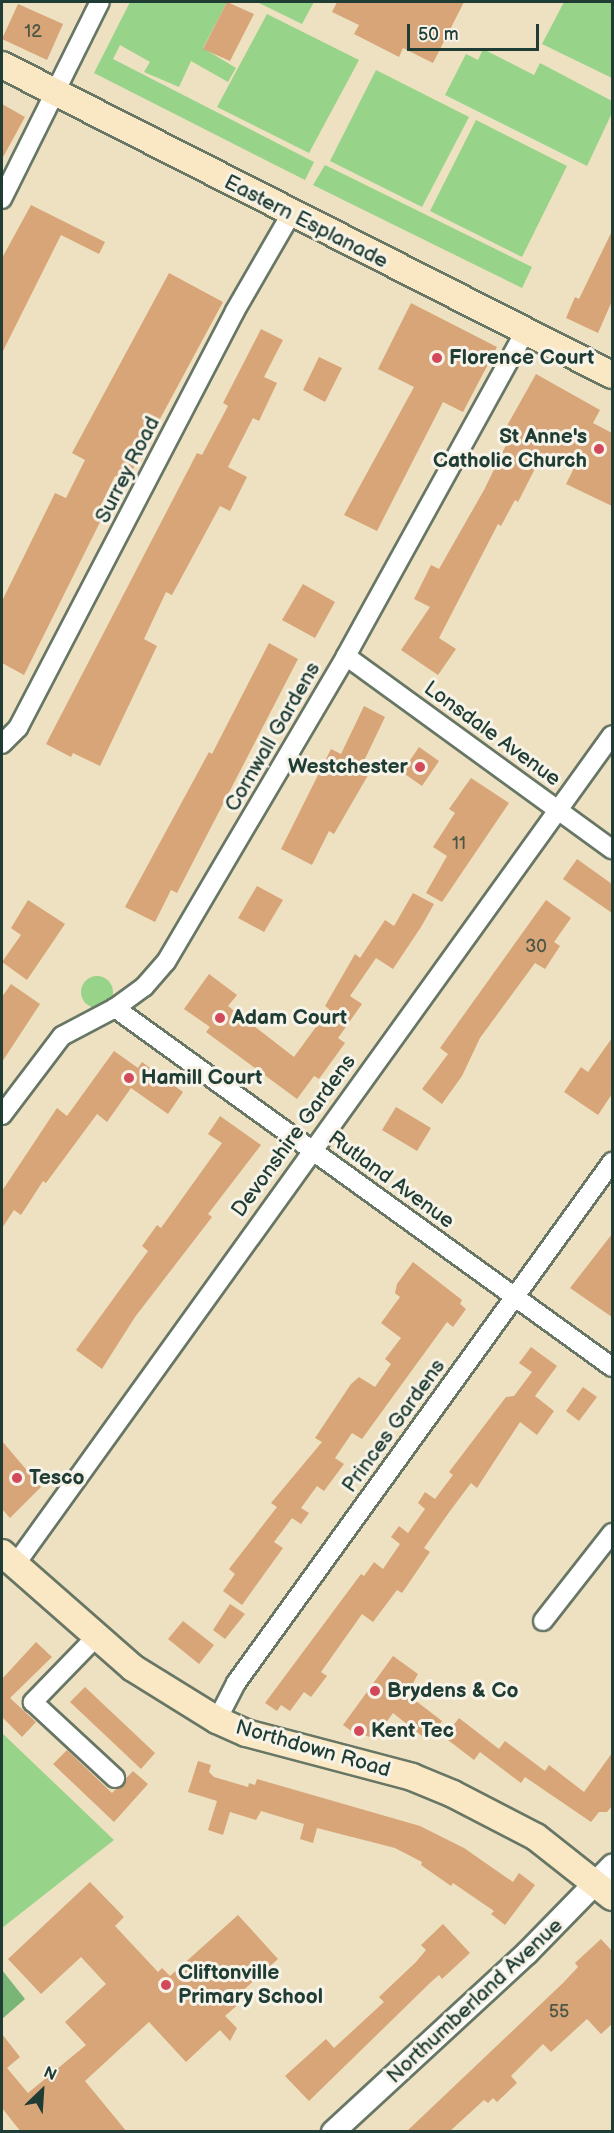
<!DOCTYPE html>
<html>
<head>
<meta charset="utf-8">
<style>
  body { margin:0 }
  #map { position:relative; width:614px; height:2133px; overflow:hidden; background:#eee1c1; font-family:"Balsamiq Sans",sans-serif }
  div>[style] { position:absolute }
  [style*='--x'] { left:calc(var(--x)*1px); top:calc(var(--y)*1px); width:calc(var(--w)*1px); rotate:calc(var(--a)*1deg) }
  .green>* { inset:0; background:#97d388 }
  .round { border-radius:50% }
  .forest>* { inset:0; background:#79b574 }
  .building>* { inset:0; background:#d7a578 }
  .roads { filter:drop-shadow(2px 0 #677665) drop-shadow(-2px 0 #677665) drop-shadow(0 2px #677665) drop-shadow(0 -2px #677665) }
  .minor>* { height:18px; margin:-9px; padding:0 9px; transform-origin:9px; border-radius:9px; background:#fff }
  .tertiary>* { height:22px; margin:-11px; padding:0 11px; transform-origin:11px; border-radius:11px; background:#fff }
  .secondary>* { height:26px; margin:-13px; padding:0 13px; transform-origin:13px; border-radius:13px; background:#fae7c3 }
  .dots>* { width:16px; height:16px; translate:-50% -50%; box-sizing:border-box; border:3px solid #f7f3e8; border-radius:50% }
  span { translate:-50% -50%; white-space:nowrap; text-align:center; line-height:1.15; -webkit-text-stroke:6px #f7f3e8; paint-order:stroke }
  .number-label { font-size:18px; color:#4d5745 }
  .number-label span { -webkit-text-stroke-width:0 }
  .street-label { font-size:21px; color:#1f3d34 }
  .poi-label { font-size:21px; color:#1f3d34; font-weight:700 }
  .left { translate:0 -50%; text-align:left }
  .right { translate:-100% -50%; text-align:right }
  .frame { position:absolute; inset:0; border:3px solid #1f3d34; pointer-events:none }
  .north { position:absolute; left:12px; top:2061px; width:60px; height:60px; -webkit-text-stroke:4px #f7f3e8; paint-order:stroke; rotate:25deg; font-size:16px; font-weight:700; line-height:24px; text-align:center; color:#1f3d34 }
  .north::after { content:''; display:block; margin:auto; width:21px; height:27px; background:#1f3d34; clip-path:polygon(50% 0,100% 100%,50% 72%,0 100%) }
  .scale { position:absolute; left:407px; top:24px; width:132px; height:27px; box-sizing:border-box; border:3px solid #1f3d34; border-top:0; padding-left:8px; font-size:18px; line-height:21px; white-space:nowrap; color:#1f3d34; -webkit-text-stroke:4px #f7f3e8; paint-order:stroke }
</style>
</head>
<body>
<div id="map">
  <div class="green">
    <i style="clip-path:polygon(130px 2px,227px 2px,203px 48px,236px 68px,228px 82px,191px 61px,179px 87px,144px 72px,150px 62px,120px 45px,113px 59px,314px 162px,305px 180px,94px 73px)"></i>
    <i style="clip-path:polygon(257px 2px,314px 2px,302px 24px)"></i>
    <i style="clip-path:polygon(564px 2px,612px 2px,612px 78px,542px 44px)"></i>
    <i style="clip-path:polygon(267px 14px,359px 60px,309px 153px,217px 107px)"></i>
    <i style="clip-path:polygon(483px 49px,534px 75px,540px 63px,612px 101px,612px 113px,587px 166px,445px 95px,466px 54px,478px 60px)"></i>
    <i style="clip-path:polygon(376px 70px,469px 117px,422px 207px,330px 161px)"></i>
    <i style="clip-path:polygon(476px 120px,567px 166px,522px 257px,430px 211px)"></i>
    <i style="clip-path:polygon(325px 165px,532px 267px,522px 288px,313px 185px)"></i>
    <i class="round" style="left:81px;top:976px;width:32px;height:32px"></i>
    <i style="clip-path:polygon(2px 1733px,114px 1840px,2px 1928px)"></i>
  </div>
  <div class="forest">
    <i style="clip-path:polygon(2px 1970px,25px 1999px,2px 2019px)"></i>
  </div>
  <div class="building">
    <i style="clip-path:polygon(227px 2px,254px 14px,230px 61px,203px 49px)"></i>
    <i style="clip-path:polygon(337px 2px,464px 2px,433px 63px,403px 48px,399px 57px,354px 34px,359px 25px,332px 12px)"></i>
    <i style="clip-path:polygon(18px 4px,63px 24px,47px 60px,2px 39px)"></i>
    <i style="clip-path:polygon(2px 104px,25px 117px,2px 159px)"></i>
    <i style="clip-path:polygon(31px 205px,105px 242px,99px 254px,61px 235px,2px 353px,2px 258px)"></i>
    <i style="clip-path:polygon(612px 231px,612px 301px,598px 333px,566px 318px,575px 297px,579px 299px)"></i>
    <i style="clip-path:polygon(169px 273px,223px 302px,126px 482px,115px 476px,99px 509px,105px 512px,24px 675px,2px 663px,2px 601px,55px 493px,66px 498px,85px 460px,72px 453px)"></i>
    <i style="clip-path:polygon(411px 303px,497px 347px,463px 412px,443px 402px,377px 531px,344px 515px,414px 387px,378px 369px)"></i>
    <i style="clip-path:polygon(261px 329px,283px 340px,264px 377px,277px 383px,259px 421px,253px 418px,228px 467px,247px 477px,230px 511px,220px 506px,172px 595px,166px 592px,144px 639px,157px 646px,100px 766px,73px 753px,71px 757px,46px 744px,197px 453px,202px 455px,228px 406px,223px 403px)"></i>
    <i style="clip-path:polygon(319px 357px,342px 368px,325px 402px,303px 390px)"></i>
    <i style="clip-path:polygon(536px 374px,600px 410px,593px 423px,612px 433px,612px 506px,566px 484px,573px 470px,543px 453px,518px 502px,515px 500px,501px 526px,498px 524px,439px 638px,456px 649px,438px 675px,401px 650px,430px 607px,414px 599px,431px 565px,439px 569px,484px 490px,511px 435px,504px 431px)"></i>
    <i style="clip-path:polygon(303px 584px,335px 602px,315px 638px,282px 620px)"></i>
    <i style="clip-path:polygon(269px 643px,298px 659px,177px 893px,171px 890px,155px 922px,125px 907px,209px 752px,212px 754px)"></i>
    <i style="clip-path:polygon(364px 706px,385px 717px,362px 765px,371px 770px,334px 834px,329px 831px,312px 865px,281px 849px,331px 749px,341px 754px)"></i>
    <i style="clip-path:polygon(419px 747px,439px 761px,422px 786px,402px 772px)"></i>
    <i style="clip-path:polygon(471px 778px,509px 803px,442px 902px,426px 893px,447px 856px,433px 847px,455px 813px,449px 809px)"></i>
    <i style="clip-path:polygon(577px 859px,612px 884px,612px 913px,563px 879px)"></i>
    <i style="clip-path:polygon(257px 886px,283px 900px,264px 932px,238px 918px)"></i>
    <i style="clip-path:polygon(413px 893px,434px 904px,421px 927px,393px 969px,376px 958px,350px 996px,362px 1004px,338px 1038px,345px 1043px,319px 1079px,314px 1076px,297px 1099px,206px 1032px,210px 1027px,184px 1009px,209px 974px,237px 995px,228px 1006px,294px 1057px,329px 1009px,325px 1006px,355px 954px,360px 958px,385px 920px,394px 926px)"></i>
    <i style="clip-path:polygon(28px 900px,65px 924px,27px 980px,2px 962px,21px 935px,11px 928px)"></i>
    <i style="clip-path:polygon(546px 900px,571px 918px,554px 942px,560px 946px,545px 969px,535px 963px,480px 1038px,462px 1076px,442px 1104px,422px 1089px,448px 1054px,440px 1048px)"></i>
    <i style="clip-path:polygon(11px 984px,40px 1004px,2px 1062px,2px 997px)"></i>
    <i style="clip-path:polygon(612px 1038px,612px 1094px,598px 1115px,564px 1092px,581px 1067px,588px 1072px)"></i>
    <i style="clip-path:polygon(114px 1051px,138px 1068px,142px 1062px,183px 1092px,168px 1114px,131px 1088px,107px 1122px,97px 1114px,46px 1183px,43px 1181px,21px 1215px,14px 1210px,2px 1228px,2px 1191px,57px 1108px,67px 1116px)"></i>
    <i style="clip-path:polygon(396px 1107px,431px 1128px,417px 1151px,382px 1130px)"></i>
    <i style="clip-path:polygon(220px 1116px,261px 1145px,208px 1214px,212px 1217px,135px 1317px,102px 1369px,76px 1350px,148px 1251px,142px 1246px,157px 1225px,161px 1228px,222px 1143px,208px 1134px)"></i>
    <i style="clip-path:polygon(612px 1234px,612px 1317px,570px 1288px)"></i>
    <i style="clip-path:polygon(413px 1262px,462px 1300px,460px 1304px,466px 1309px,453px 1327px,447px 1322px,362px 1439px,352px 1433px,335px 1458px,344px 1464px,324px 1491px,317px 1486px,301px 1508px,309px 1513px,301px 1524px,292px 1518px,274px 1542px,283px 1548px,242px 1605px,223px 1591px,235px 1574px,229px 1569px,277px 1507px,271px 1503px,322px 1442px,315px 1438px,351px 1384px,359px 1377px,375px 1387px,391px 1364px,385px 1359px,401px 1338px,381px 1323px,400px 1297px,395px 1293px,397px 1284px)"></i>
    <i style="clip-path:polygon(531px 1347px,557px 1366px,535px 1396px,554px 1411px,537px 1435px,520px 1422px,477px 1488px,471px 1483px,450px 1511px,424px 1548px,430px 1552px,402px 1593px,397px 1590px,373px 1622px,362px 1614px,321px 1672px,327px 1676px,311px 1697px,304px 1692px,290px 1711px,281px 1705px,277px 1711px,265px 1703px,361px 1574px,364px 1576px,374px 1562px,383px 1569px,400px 1544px,391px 1537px,399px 1526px,408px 1533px,425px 1509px,418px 1503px,425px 1492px,435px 1499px,453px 1475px,449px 1472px,506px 1397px,514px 1396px,532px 1372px,519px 1363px)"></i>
    <i style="clip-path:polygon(583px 1387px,597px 1397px,579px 1421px,566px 1411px)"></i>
    <i style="clip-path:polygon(2px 1441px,41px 1487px,10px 1518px,2px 1509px)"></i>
    <i style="clip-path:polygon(230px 1604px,245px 1614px,225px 1639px,213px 1630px)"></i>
    <i style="clip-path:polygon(183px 1621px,214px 1645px,199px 1664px,168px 1639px)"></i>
    <i style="clip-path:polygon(36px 1642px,52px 1657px,10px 1698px,36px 1722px,22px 1737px,2px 1717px,2px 1679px)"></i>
    <i style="clip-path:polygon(393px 1656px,418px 1674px,407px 1694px,442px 1721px,427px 1740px,393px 1713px,375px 1738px,354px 1733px,343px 1725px)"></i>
    <i style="clip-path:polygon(85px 1687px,155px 1753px,141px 1769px,70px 1702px)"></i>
    <i style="clip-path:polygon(459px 1718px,499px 1749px,505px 1741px,545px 1771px,549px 1765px,584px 1792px,612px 1753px,612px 1806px,607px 1812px,599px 1812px,591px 1822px,525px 1777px,521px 1783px,480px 1752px,474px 1760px,444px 1737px)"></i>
    <i style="clip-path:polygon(67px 1750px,112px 1793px,133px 1771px,148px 1784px,114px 1822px,53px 1764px)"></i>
    <i style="clip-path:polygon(198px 1761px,211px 1765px,209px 1772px,214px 1777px,248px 1787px,249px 1783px,255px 1785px,257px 1779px,420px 1826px,464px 1848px,513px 1882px,519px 1873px,535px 1885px,505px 1925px,491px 1914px,494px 1911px,453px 1883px,451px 1886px,421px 1865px,422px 1862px,395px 1848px,317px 1828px,313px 1843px,300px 1839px,304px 1824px,261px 1811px,256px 1820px,230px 1812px,223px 1835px,208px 1830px,217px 1801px,188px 1792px)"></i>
    <i style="clip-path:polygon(90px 1882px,124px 1917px,115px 1926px,158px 1972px,162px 1968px,170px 1976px,238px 1915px,278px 1959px,237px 1996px,242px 2001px,225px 2016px,237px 2028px,230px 2041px,220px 2030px,186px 2062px,149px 2022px,85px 2081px,127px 2132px,21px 2132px,2px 2108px,2px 2034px,20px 2057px,7px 2068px,28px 2093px,86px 2045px,65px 2022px,106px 1984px,81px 1957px,41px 1994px,8px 1959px)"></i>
    <i style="clip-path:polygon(443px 1924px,470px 1953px,442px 1979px,439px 1975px,432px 1981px,309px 2101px,285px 2076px,326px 2039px,334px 2048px,384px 2002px,379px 1997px,416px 1962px,426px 1950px,421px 1945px)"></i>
    <i style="clip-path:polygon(601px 1939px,612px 1951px,612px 2024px,601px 2034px,587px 2019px,551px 2052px,543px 2044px,511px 2076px,517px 2083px,497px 2102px,493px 2098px,488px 2103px,484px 2100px,449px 2132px,406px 2132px,563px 1983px,578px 1967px,575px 1963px)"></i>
  </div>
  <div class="roads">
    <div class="minor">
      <i style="--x:2;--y:199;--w:220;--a:-63.6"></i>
      <i style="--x:346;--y:656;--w:329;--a:36"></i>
      <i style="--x:2;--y:744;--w:23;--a:-45"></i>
      <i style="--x:18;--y:728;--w:470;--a:-62.5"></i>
      <i style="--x:235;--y:311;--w:112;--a:-60"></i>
      <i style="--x:115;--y:1008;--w:613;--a:35.84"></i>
      <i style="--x:2;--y:1115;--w:99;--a:-52.8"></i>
      <i style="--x:62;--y:1036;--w:60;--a:-27.8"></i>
      <i style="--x:115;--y:1008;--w:36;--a:-36"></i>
      <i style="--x:144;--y:987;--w:33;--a:-49"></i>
      <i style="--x:166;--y:962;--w:355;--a:-59.5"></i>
      <i style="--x:346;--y:656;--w:370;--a:-61.1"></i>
      <i style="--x:15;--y:1565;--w:1022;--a:-54.27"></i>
      <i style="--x:543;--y:1621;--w:112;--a:-51.9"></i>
      <i style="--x:96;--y:1637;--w:91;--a:134.1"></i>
      <i style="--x:33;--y:1702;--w:112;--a:42.8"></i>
      <i style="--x:217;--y:1720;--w:42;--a:-62.8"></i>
      <i style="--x:236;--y:1683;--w:643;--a:-54.18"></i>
    </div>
    <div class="tertiary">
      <i style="--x:333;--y:2132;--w:264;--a:-42.7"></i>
      <i style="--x:527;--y:1953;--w:122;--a:-45.7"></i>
    </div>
    <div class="secondary">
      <i style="--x:2;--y:65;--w:684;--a:26.94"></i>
      <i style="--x:2;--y:1553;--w:174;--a:41.3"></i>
      <i style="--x:133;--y:1668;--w:99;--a:31.8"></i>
      <i style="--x:217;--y:1720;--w:32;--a:24"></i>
      <i style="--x:246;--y:1733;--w:172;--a:14.8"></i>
      <i style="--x:412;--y:1777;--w:44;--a:22.5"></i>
      <i style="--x:453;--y:1794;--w:93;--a:27.4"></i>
      <i style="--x:536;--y:1837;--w:97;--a:38.3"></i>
    </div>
  </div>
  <div class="dots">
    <i style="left:437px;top:358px;background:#d1495b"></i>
    <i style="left:599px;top:449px;background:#d1495b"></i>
    <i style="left:420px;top:767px;background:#d1495b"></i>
    <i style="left:220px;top:1018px;background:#d1495b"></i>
    <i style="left:129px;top:1078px;background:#d1495b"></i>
    <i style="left:17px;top:1478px;background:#d1495b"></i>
    <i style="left:375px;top:1691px;background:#d1495b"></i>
    <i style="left:359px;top:1731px;background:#d1495b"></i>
    <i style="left:166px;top:1985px;background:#d1495b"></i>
  </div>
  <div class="number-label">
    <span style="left:33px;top:32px">12</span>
    <span style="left:459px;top:844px">11</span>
    <span style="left:536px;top:947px">30</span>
    <span style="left:559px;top:2012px">55</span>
  </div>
  <div class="street-label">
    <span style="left:306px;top:222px;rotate:27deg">Eastern Esplanade</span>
    <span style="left:128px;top:470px;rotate:-63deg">Surrey Road</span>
    <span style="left:492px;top:734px;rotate:36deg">Lonsdale Avenue</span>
    <span style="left:273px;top:737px;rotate:-60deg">Cornwall Gardens</span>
    <span style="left:294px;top:1136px;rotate:-54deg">Devonshire Gardens</span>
    <span style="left:391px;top:1180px;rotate:36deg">Rutland Avenue</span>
    <span style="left:394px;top:1426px;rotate:-54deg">Princes Gardens</span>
    <span style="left:313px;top:1749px;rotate:16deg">Northdown Road</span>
    <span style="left:475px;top:2001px;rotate:-43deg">Northumberland Avenue</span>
  </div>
  <div class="poi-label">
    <span class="left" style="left:449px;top:358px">Florence Court</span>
    <span class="right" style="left:587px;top:449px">St Anne's<br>Catholic Church</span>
    <span class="right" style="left:408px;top:767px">Westchester</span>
    <span class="left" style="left:232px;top:1018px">Adam Court</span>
    <span class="left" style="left:141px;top:1078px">Hamill Court</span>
    <span class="left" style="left:29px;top:1478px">Tesco</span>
    <span class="left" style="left:387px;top:1691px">Brydens &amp; Co</span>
    <span class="left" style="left:371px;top:1731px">Kent Tec</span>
    <span class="left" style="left:178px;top:1985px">Cliftonville<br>Primary School</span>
  </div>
  <div class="frame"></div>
  <div class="north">N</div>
  <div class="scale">50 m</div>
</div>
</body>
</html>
